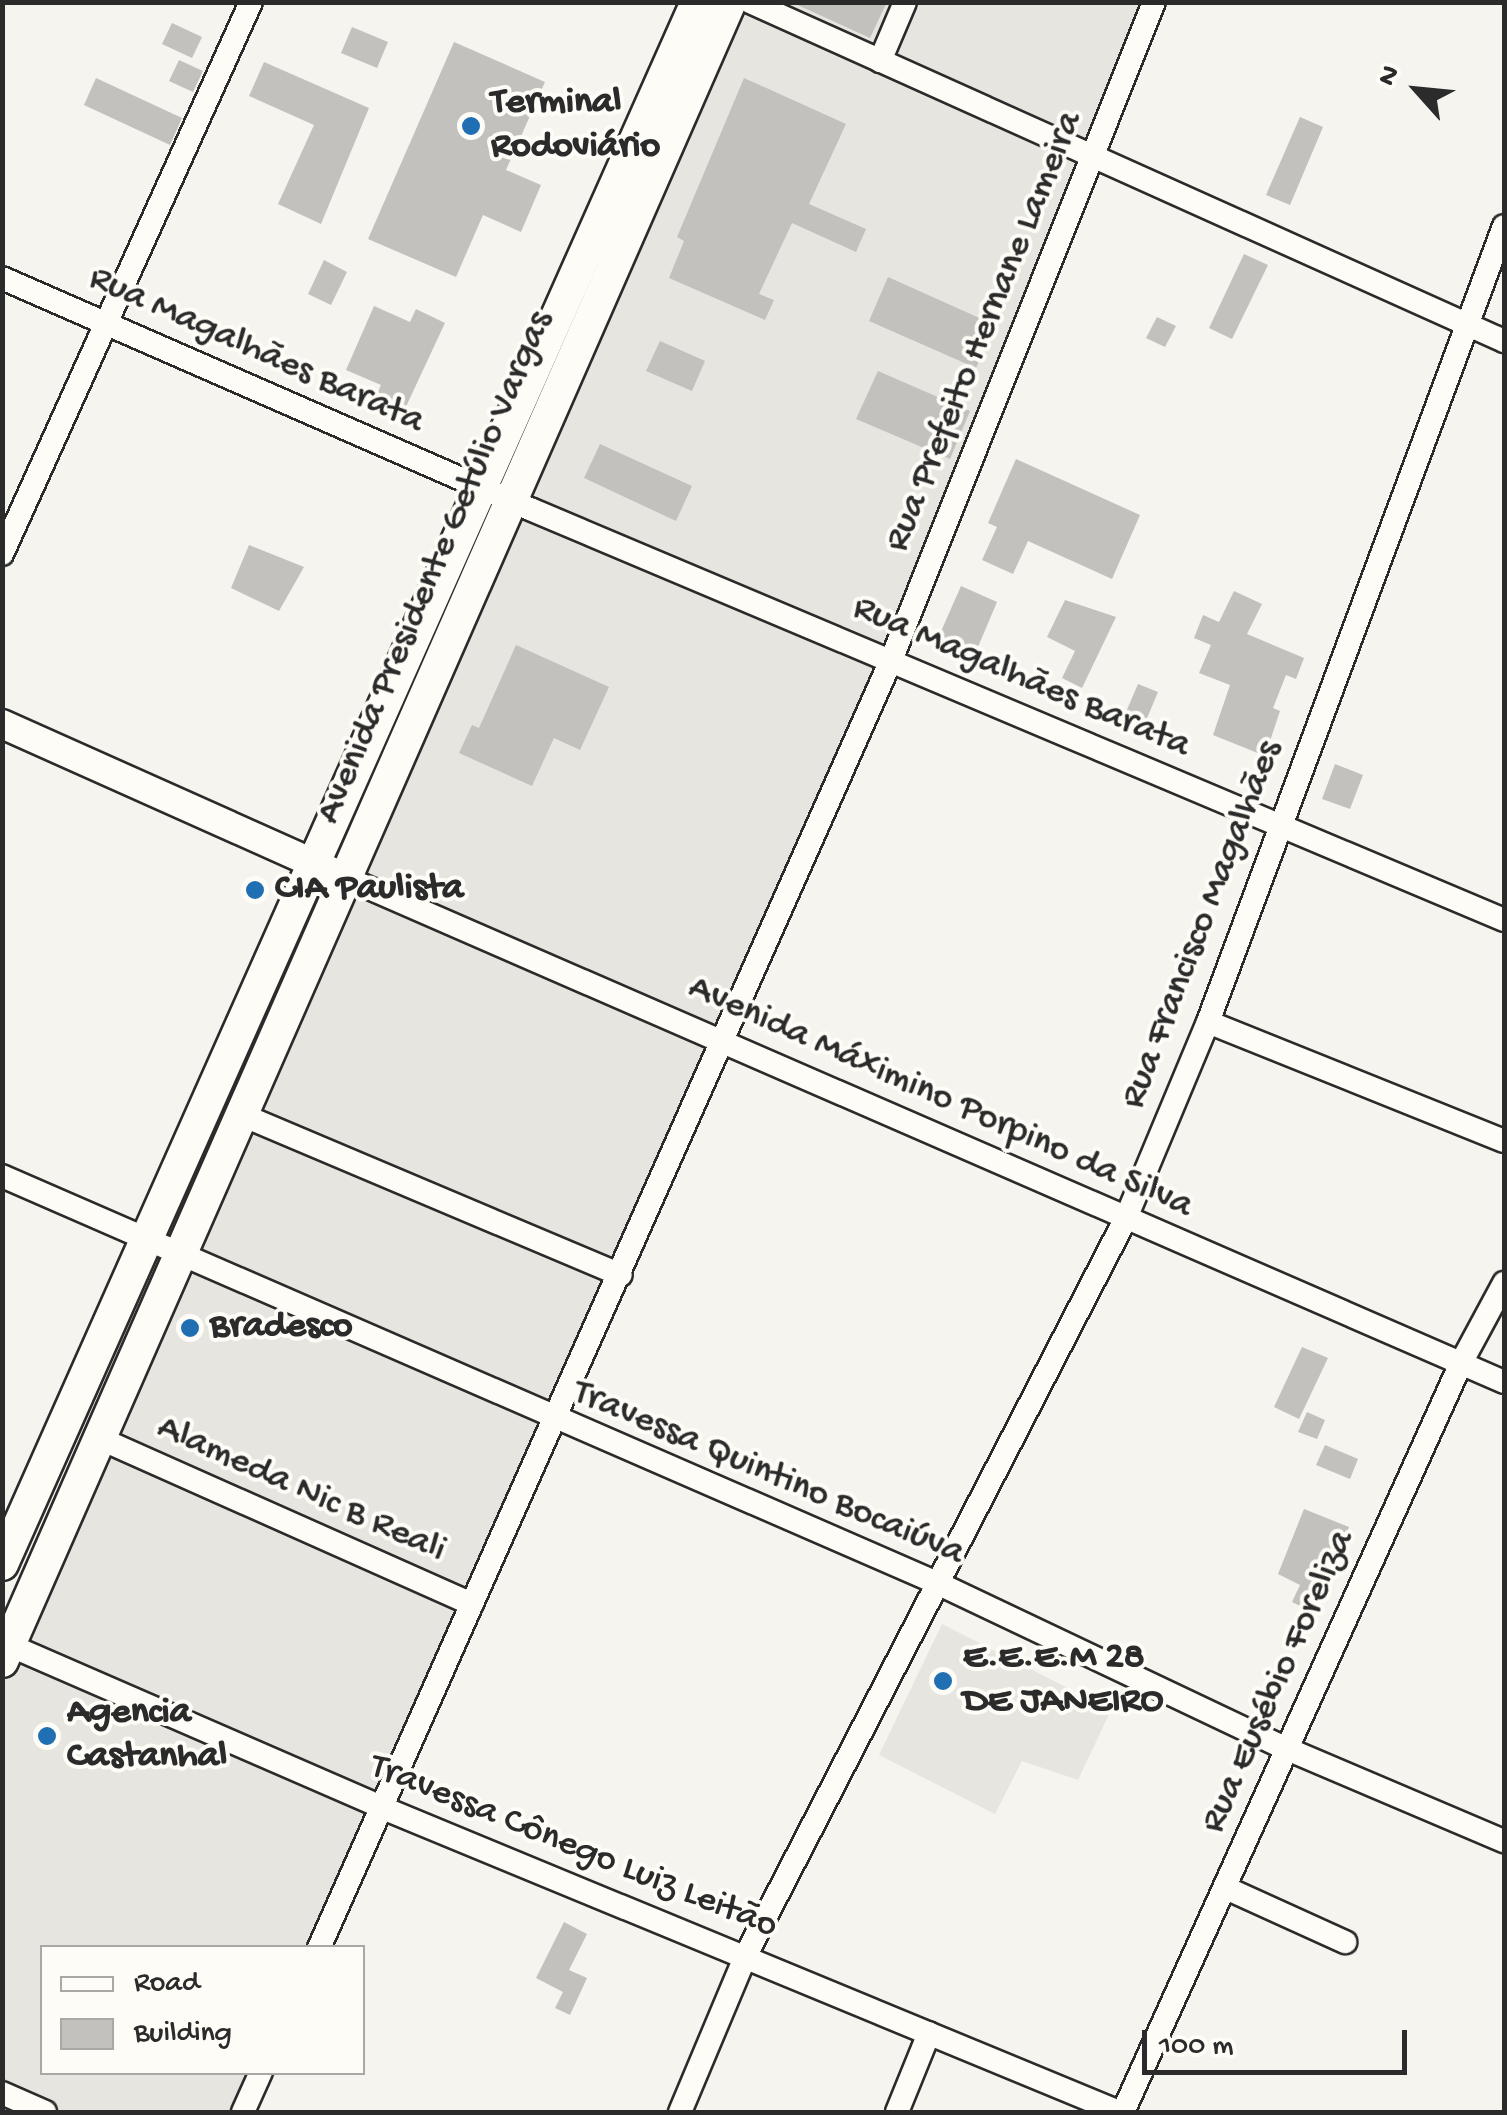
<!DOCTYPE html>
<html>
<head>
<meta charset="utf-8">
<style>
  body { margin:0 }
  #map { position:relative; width:1507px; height:2115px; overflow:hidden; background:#f5f4ef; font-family:"Gochi Hand",sans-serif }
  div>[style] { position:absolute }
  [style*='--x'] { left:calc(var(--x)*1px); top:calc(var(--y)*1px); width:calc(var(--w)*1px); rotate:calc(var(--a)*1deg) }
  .built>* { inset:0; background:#e6e5e0 }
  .building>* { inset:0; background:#c2c1be }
  .roads { filter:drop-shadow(2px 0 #2b2b2b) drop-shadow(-2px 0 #2b2b2b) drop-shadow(0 2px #2b2b2b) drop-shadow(0 -2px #2b2b2b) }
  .minor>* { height:22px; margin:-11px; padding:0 11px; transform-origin:11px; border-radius:11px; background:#fdfcf7 }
  .major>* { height:28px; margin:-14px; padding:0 14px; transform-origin:14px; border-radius:14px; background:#fdfcf7 }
  .highway>* { height:32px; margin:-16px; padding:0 16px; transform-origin:16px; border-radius:16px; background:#fdfcf7 }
  .dots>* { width:28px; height:28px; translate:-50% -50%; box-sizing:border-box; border:5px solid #fdfcf7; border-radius:50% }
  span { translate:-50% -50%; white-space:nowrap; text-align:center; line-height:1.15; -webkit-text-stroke:8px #fdfcf7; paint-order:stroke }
  .poi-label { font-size:38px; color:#2b2b2b; font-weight:700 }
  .left { translate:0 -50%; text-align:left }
  .street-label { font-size:38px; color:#2b2b2b }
  .frame { position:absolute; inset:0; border:5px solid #2b2b2b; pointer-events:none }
  .legend { position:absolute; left:40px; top:1945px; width:325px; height:130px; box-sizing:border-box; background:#fdfcf7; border:2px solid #a9a8a5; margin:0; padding:12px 18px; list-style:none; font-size:30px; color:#2b2b2b }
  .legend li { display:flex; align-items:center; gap:20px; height:50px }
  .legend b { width:50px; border:2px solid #a9a8a5 }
  .north { position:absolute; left:1367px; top:40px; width:100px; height:100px; -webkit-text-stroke:8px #fdfcf7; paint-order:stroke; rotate:297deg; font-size:28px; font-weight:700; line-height:40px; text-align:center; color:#2b2b2b }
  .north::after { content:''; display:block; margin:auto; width:35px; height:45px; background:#2b2b2b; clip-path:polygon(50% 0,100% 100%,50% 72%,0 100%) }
  .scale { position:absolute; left:1142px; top:2030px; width:265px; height:45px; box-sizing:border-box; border:5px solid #2b2b2b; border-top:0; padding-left:12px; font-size:30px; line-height:35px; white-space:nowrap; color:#2b2b2b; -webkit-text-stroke:8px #fdfcf7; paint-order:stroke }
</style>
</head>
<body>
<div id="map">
  <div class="built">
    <i style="clip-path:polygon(743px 3px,1154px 3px,887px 669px,317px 1947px,42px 1948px,42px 2072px,259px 2073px,241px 2112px,3px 2112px,3px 1657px)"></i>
    <i style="clip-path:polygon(942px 1624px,1111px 1710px,1078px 1780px,1022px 1761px,995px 1814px,879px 1755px)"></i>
  </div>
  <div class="building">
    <i style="clip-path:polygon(791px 2px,887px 2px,870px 38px)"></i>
    <i style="clip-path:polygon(172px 23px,202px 37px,192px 58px,162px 44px)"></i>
    <i style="clip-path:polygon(352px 27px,388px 42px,377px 68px,341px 53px)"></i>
    <i style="clip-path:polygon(454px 42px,545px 82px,506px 170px,541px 185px,521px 232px,483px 215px,456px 277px,368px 239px)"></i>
    <i style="clip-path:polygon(179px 60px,203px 71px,193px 92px,169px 81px)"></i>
    <i style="clip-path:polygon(264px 62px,369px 108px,321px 224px,278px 204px,314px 125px,249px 96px)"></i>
    <i style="clip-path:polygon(96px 78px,182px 118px,170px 145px,84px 105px)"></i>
    <i style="clip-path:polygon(744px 78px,846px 124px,809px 204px,866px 229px,856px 252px,792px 223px,759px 294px,774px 300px,765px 320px,669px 278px,684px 241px,677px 237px)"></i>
    <i style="clip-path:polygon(1300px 117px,1323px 127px,1290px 205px,1266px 195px)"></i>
    <i style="clip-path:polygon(1244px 254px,1268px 265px,1232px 339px,1209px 328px)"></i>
    <i style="clip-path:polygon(324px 260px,347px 272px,331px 305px,308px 294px)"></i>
    <i style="clip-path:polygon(888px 277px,995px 325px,976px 368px,869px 321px)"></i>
    <i style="clip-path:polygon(374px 306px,410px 322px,416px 309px,445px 323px,403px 413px,375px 399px,381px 385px,346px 370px)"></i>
    <i style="clip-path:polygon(1157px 317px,1176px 326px,1165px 347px,1146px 338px)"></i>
    <i style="clip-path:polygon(660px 341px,705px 361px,692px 391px,646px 371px)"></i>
    <i style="clip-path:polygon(878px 371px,970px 411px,950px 459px,856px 419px)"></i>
    <i style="clip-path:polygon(600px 444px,692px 486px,676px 521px,584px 478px)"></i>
    <i style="clip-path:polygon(1016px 459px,1140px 515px,1112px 579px,1028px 541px,1013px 574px,982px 560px,997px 527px,988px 523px)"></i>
    <i style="clip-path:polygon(249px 545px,304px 567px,279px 611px,231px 588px)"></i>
    <i style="clip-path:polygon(961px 586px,997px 602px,972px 661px,935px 645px)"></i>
    <i style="clip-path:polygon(1234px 591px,1262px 604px,1247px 634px,1304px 658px,1296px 679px,1286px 675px,1273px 708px,1280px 711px,1265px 756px,1213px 735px,1230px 685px,1199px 673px,1211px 645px,1194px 638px,1203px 615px,1219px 622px)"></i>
    <i style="clip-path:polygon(1065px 600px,1116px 617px,1082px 688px,1062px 678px,1075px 651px,1047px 637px)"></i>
    <i style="clip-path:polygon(516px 645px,609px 687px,580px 750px,554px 738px,532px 786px,459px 753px,472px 725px,479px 728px)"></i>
    <i style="clip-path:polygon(1138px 684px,1158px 692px,1140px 735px,1120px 726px)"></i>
    <i style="clip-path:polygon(1335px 764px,1363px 775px,1350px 809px,1322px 799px)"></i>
    <i style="clip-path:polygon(1302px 1347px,1328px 1358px,1299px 1419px,1274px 1407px)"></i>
    <i style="clip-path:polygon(1307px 1412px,1325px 1420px,1317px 1439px,1298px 1432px)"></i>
    <i style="clip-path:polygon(1325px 1445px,1358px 1459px,1350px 1479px,1316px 1465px)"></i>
    <i style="clip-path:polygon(1304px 1509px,1349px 1527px,1316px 1614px,1292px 1602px,1300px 1585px,1278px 1574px)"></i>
    <i style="clip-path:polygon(564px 1922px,587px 1934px,569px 1970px,587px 1978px,570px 2015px,555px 2008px,563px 1992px,536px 1978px)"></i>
  </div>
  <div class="roads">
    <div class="minor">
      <i style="--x:750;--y:2;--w:827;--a:24.21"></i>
      <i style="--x:880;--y:61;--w:64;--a:-67"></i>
      <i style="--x:2;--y:278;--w:576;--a:23.63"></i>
      <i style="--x:530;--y:509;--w:1057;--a:22.88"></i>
      <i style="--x:2;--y:554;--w:606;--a:-65.72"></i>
      <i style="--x:346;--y:878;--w:1263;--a:23.52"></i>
      <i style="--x:1208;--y:1022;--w:319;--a:21.9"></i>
      <i style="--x:242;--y:1115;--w:411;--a:22.9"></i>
      <i style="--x:2;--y:1176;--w:1018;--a:23.52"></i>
      <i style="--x:935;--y:1582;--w:390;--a:25.4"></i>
      <i style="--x:1287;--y:1749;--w:236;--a:23"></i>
      <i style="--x:101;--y:1439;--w:406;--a:24"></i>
      <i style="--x:2;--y:1642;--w:416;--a:23.5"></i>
      <i style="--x:383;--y:1808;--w:796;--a:22.44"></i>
      <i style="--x:1226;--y:1888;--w:131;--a:24.4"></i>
      <i style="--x:319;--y:1948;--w:1412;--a:-66.05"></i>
      <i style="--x:892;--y:658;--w:706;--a:-68.23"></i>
      <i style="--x:2;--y:2093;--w:47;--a:23.8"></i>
      <i style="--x:243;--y:2112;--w:44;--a:-65.8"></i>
      <i style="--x:680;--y:2112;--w:168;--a:-67.2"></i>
      <i style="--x:745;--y:1957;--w:831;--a:-62.73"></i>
      <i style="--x:1126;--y:1218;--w:212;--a:-67.3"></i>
      <i style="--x:1208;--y:1022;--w:849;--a:-69.6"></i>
      <i style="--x:897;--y:2112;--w:85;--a:-67.9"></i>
      <i style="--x:1123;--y:2112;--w:822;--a:-65.71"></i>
      <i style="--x:1461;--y:1363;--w:91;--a:-61.7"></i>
    </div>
    <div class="major">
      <i style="--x:2;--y:724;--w:360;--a:24.1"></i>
    </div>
    <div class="highway">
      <i style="--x:2;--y:1564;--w:1710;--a:-66.01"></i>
      <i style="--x:2;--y:1661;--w:1812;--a:-66.31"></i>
    </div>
  </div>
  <div class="dots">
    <i style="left:471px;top:126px;background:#1f6fb2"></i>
    <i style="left:255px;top:890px;background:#1f6fb2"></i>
    <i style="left:190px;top:1328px;background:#1f6fb2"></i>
    <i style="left:943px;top:1681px;background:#1f6fb2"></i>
    <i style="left:47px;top:1736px;background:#1f6fb2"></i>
  </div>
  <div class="poi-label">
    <span class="left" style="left:491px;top:126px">Terminal<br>Rodoviário</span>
    <span class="left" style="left:275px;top:890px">CIA Paulista</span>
    <span class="left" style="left:210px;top:1328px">Bradesco</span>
    <span class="left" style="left:963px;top:1681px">E.E.E.M 28<br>DE JANEIRO</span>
    <span class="left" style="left:67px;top:1736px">Agencia<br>Castanhal</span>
  </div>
  <div class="street-label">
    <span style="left:985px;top:332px;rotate:-68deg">Rua Prefeito Hernane Lameira</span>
    <span style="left:256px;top:351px;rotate:24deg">Rua Magalhães Barata</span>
    <span style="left:436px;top:568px;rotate:-67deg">Avenida Presidente Getúlio Vargas</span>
    <span style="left:1021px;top:678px;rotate:23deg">Rua Magalhães Barata</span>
    <span style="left:1203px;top:925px;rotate:-69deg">Rua Francisco Magalhães</span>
    <span style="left:940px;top:1098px;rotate:24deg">Avenida Máximino Porpino da Silva</span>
    <span style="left:768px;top:1474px;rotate:23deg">Travessa Quintino Bocaiúva</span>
    <span style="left:301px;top:1490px;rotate:24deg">Alameda Nic B Reali</span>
    <span style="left:1279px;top:1682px;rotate:-66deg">Rua Eusébio Foreliza</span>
    <span style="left:573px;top:1848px;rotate:22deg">Travessa Cônego Luiz Leitão</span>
  </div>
  <div class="frame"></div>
  <ul class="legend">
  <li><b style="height:12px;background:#fdfcf7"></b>Road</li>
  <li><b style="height:28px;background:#c2c1be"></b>Building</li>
  </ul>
  <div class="north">N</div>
  <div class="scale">100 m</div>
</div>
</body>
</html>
